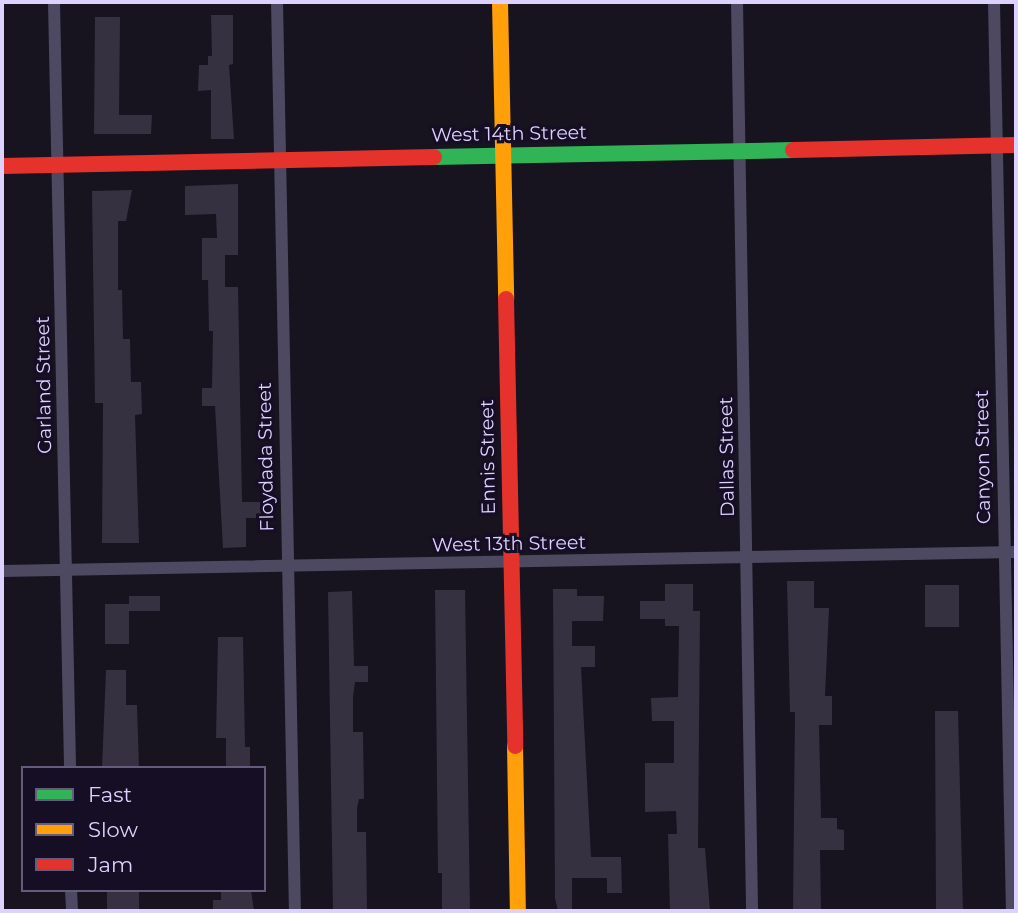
<!DOCTYPE html>
<html>
<head>
<meta charset="utf-8">
<style>
  body { margin:0 }
  #map { position:relative; width:1018px; height:913px; overflow:hidden; background:#17131f; font-family:Montserrat,sans-serif }
  div>[style] { position:absolute }
  [style*='--x'] { left:calc(var(--x)*1px); top:calc(var(--y)*1px); width:calc(var(--w)*1px); rotate:calc(var(--a)*1deg) }
  .building>* { inset:0; background:#363141 }
  .street>* { height:12px; margin:-6px; padding:0 6px; transform-origin:6px; border-radius:6px; background:#4d4960 }
  .fast>* { height:16px; margin:-8px; padding:0 8px; transform-origin:8px; border-radius:8px; background:#30b455 }
  .slow>* { height:16px; margin:-8px; padding:0 8px; transform-origin:8px; border-radius:8px; background:#ff9f0a }
  .jam>* { height:16px; margin:-8px; padding:0 8px; transform-origin:8px; border-radius:8px; background:#e5322d }
  span { translate:-50% -50%; white-space:nowrap; text-align:center; line-height:1.15; -webkit-text-stroke:6px #150e24; paint-order:stroke }
  .street-label { font-size:19px; color:#ddd2ff }
  .frame { position:absolute; inset:0; border:4px solid #ddd2ff; pointer-events:none }
  .legend { position:absolute; left:21px; top:766px; width:245px; height:126px; box-sizing:border-box; background:#150e24; border:2px solid #655c7c; margin:0; padding:9px 12px; list-style:none; font-size:21px; color:#ddd2ff }
  .legend li { display:flex; align-items:center; gap:14px; height:35px }
  .legend b { width:35px; border:2px solid #655c7c }
</style>
</head>
<body>
<div id="map">
  <div class="building">
    <i style="clip-path:polygon(211px 15px,233px 15px,233px 64px,229px 65px,234px 139px,211px 139px,211px 90px,198px 91px,199px 65px,208px 65px,208px 56px,212px 56px)"></i>
    <i style="clip-path:polygon(95px 17px,120px 17px,119px 115px,152px 115px,151px 134px,94px 134px)"></i>
    <i style="clip-path:polygon(238px 184px,238px 255px,225px 255px,225px 287px,238px 287px,242px 502px,263px 502px,263px 518px,246px 518px,246px 547px,223px 548px,215px 406px,202px 406px,202px 388px,212px 388px,213px 331px,209px 331px,208px 280px,202px 280px,202px 238px,217px 238px,216px 214px,185px 215px,185px 186px)"></i>
    <i style="clip-path:polygon(132px 190px,126px 221px,118px 221px,118px 290px,122px 290px,123px 339px,130px 339px,131px 382px,141px 382px,142px 414px,135px 415px,139px 543px,102px 543px,103px 403px,95px 403px,92px 191px)"></i>
    <i style="clip-path:polygon(787px 581px,814px 581px,814px 608px,829px 608px,825px 696px,832px 696px,832px 725px,819px 725px,821px 818px,837px 818px,837px 829px,844px 830px,844px 850px,820px 850px,821px 911px,793px 911px,795px 712px,790px 712px)"></i>
    <i style="clip-path:polygon(665px 584px,693px 584px,693px 611px,700px 611px,698px 848px,705px 848px,710px 911px,670px 911px,668px 834px,677px 834px,676px 811px,645px 812px,645px 763px,674px 763px,674px 721px,652px 721px,651px 698px,678px 697px,679px 626px,665px 626px,665px 619px,640px 619px,640px 601px,665px 601px)"></i>
    <i style="clip-path:polygon(925px 585px,959px 585px,959px 627px,925px 627px)"></i>
    <i style="clip-path:polygon(553px 589px,577px 589px,577px 596px,604px 596px,603px 621px,572px 621px,572px 646px,595px 646px,595px 667px,581px 667px,591px 857px,621px 857px,622px 893px,607px 893px,607px 878px,572px 878px,572px 911px,558px 911px,555px 898px)"></i>
    <i style="clip-path:polygon(435px 590px,465px 590px,470px 911px,442px 911px,442px 873px,438px 873px)"></i>
    <i style="clip-path:polygon(352px 591px,354px 666px,368px 666px,368px 682px,355px 682px,353px 697px,353px 732px,363px 732px,364px 799px,359px 799px,357px 808px,357px 832px,366px 832px,367px 911px,333px 911px,328px 592px)"></i>
    <i style="clip-path:polygon(129px 596px,160px 596px,160px 611px,129px 611px,129px 644px,105px 644px,105px 604px,129px 604px)"></i>
    <i style="clip-path:polygon(218px 637px,243px 637px,245px 747px,250px 747px,250px 768px,226px 768px,226px 738px,216px 738px)"></i>
    <i style="clip-path:polygon(106px 670px,126px 670px,126px 705px,137px 705px,139px 768px,102px 768px)"></i>
    <i style="clip-path:polygon(935px 711px,958px 711px,963px 911px,936px 911px)"></i>
    <i style="clip-path:polygon(221px 890px,251px 890px,254px 911px,213px 911px,213px 900px,221px 900px)"></i>
    <i style="clip-path:polygon(107px 891px,139px 891px,139px 911px,107px 911px)"></i>
  </div>
  <div class="street">
    <i style="--x:54;--y:2;--w:766;--a:88.8"></i>
    <i style="--x:277;--y:2;--w:909;--a:88.87"></i>
    <i style="--x:737;--y:2;--w:909;--a:89.05"></i>
    <i style="--x:994;--y:2;--w:909;--a:88.87"></i>
    <i style="--x:2;--y:571;--w:1014;--a:-1.07"></i>
    <i style="--x:71;--y:890;--w:21;--a:87"></i>
  </div>
  <div class="fast">
    <i style="--x:434;--y:157;--w:359;--a:-1.1"></i>
  </div>
  <div class="slow">
    <i style="--x:500;--y:2;--w:297;--a:88.8"></i>
    <i style="--x:515;--y:746;--w:165;--a:89"></i>
  </div>
  <div class="jam">
    <i style="--x:793;--y:150;--w:223;--a:-1.3"></i>
    <i style="--x:2;--y:166;--w:432;--a:-1.2"></i>
    <i style="--x:506;--y:299;--w:447;--a:88.8"></i>
  </div>
  <div class="street-label">
    <span style="left:509px;top:134px;rotate:-1deg">West 14th Street</span>
    <span style="left:44px;top:385px;rotate:-91deg">Garland Street</span>
    <span style="left:266px;top:457px;rotate:-91deg">Floydada Street</span>
    <span style="left:488px;top:457px;rotate:-91deg">Ennis Street</span>
    <span style="left:727px;top:457px;rotate:-91deg">Dallas Street</span>
    <span style="left:983px;top:457px;rotate:-91deg">Canyon Street</span>
    <span style="left:509px;top:544px;rotate:-1deg">West 13th Street</span>
  </div>
  <div class="frame"></div>
  <ul class="legend">
  <li><b style="height:9px;background:#30b455"></b>Fast</li>
  <li><b style="height:9px;background:#ff9f0a"></b>Slow</li>
  <li><b style="height:9px;background:#e5322d"></b>Jam</li>
  </ul>
</div>
</body>
</html>
